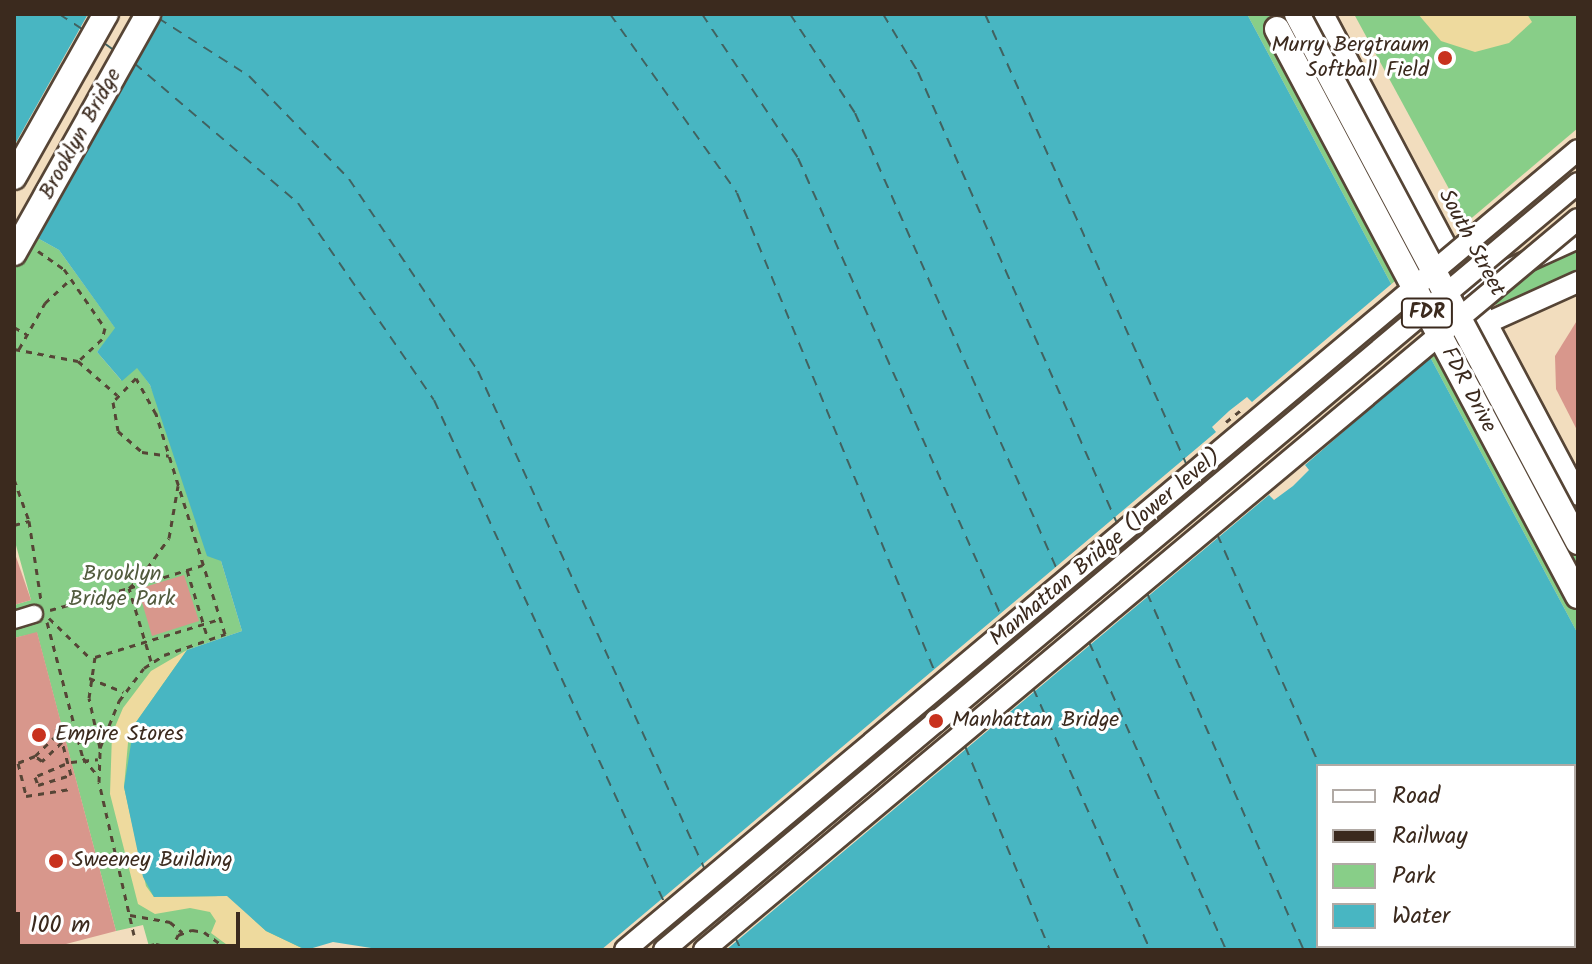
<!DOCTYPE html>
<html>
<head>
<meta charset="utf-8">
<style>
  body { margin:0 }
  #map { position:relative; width:1592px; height:964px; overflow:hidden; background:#f2ddbe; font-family:Kalam,sans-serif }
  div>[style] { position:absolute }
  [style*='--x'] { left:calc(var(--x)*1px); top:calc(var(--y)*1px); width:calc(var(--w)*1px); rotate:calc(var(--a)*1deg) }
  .green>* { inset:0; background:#88ce88 }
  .sand>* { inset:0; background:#eeda9e }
  .water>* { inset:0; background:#48b6c2 }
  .pier>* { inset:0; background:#f2ddbe }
  .ferry>* { height:2px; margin-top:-1px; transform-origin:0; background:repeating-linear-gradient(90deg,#406260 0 10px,transparent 0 18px) }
  .building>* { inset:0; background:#d8978c }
  .path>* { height:3px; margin-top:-1.5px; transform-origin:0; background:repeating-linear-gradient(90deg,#564536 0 6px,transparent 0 12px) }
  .roads { filter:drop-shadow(2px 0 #564536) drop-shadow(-2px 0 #564536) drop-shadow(0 2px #564536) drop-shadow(0 -2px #564536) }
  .minor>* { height:16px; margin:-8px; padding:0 8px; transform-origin:8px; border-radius:8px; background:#fff }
  .major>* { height:20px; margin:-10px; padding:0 10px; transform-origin:10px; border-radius:10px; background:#fff }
  .highway>* { height:24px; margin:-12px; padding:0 12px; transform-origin:12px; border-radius:12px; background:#fff }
  .rail>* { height:4px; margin:-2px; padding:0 2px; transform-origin:2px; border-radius:2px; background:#3b2a1e }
  .path-bridge>* { height:3px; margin-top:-1.5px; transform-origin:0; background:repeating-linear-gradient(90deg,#564536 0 6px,transparent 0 12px) }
  .bridges { filter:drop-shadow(2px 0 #564536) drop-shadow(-2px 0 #564536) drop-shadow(0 2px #564536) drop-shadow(0 -2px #564536) }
  .major-bridge>* { height:20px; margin:-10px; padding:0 10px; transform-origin:10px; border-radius:10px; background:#fff }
  .highway-bridge>* { height:24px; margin:-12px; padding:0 12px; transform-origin:12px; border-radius:12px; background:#fff }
  .dots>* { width:22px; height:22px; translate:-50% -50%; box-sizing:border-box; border:4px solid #fff; border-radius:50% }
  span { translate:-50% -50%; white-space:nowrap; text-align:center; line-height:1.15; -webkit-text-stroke:6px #fff; paint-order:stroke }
  .shield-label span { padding:2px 6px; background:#fff; border:2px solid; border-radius:6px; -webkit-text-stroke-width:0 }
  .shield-label { font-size:20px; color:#3b2a1e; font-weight:700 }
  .poi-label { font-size:22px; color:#3b2a1e }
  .right { translate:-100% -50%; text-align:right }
  .left { translate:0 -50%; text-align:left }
  .street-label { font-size:22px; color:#3b2a1e }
  .park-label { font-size:22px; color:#525b3e }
  .frame { position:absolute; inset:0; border:16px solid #3b2a1e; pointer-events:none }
  .legend { position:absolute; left:1316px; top:764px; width:260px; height:184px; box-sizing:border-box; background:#fff; border:2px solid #b1aaa5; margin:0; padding:10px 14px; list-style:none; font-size:24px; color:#3b2a1e }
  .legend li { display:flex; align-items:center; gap:16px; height:40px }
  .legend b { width:40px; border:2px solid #b1aaa5 }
  .scale { position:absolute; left:16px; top:912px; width:224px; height:36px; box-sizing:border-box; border:4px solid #3b2a1e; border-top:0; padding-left:10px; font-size:24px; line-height:28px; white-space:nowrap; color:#3b2a1e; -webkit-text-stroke:6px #fff; paint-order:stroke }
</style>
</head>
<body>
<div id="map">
  <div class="green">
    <i style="clip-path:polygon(1247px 14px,1302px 14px,1578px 534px,1578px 634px)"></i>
    <i style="clip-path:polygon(1354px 14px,1578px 14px,1578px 128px,1467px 222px)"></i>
    <i style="clip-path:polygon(14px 225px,59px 250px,116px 329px,97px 352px,121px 380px,137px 367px,150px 385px,221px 561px,242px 631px,187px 650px,154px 897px,211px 893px,306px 950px,150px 950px,143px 925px,116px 931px,37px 633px,14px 638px,14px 605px,31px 600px,14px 538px)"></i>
    <i style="clip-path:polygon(1578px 245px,1578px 273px,1496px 305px,1493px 290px)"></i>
  </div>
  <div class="sand">
    <i style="clip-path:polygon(1418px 14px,1527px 14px,1532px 22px,1509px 43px,1475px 52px,1441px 41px)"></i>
    <i style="clip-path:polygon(187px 650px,134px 725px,128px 743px,124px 787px,146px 886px,154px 897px,228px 896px,266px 931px,306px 950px,234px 950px,211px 933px,216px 921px,210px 912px,190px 908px,155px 914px,138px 904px,110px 794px,112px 734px,123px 708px,151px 671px)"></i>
  </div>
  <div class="water">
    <i style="clip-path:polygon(14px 14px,1247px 14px,1578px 634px,1578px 934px,1574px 936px,1574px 766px,1318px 766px,1318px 946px,1553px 946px,1545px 950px,384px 950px,333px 942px,306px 950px,266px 931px,227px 896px,154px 897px,143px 877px,124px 787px,134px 725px,187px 650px,242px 631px,221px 561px,207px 556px,150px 385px,137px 368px,122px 381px,97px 352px,115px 328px,59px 250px,14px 225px)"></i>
  </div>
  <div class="pier">
    <i style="clip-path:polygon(88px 14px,161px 14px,34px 241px,14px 230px,14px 146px)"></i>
    <i style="clip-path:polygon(1342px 181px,1361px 216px,1434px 353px,1305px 465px,1309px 470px,1293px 486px,1274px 500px,1269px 495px,726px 950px,601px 950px,1216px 432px,1212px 427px,1229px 411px,1247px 397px,1252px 402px,1395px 281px)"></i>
  </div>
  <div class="ferry">
    <i style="--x:59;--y:14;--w:31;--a:33"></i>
    <i style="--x:610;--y:14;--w:219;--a:54.6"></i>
    <i style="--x:737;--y:193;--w:524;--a:67.55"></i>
    <i style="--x:702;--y:14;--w:173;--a:56.3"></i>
    <i style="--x:798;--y:158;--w:505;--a:66.07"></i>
    <i style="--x:790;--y:14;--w:118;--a:56.7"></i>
    <i style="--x:855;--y:113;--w:504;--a:66.13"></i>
    <i style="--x:883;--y:14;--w:68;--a:58.9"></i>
    <i style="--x:918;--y:72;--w:495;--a:66.2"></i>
    <i style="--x:985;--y:14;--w:495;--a:65.9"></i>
    <i style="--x:158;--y:18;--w:108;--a:32.5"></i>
    <i style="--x:249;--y:76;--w:144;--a:45.8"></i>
    <i style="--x:349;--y:179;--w:231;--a:56.1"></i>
    <i style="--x:478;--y:371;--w:550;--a:65.53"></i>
    <i style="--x:104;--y:43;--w:14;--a:36"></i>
    <i style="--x:134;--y:63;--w:216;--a:40.5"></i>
    <i style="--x:298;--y:203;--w:239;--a:55.4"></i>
    <i style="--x:434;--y:400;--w:554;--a:65.38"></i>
    <i style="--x:1217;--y:534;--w:254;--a:66.1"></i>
    <i style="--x:1147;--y:593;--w:390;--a:66.3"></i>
    <i style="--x:1089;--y:642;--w:337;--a:66"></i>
    <i style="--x:1033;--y:688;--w:287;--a:65.9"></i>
    <i style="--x:965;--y:746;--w:221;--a:67.4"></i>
    <i style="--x:735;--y:937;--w:14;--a:65"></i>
    <i style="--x:1399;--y:946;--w:4;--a:63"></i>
  </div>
  <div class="building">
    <i style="clip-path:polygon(1578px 319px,1578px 432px,1556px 389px,1555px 356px)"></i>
    <i style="clip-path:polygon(14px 551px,31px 600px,14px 605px)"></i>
    <i style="clip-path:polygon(184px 575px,199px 621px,152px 636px,138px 589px)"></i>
    <i style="clip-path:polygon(37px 632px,116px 931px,43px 950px,14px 950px,14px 638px)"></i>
  </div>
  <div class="path">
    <i style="--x:38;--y:251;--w:32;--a:35"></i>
    <i style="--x:64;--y:269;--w:72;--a:55.2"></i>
    <i style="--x:105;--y:328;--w:11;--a:105"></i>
    <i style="--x:102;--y:339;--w:33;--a:137"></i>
    <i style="--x:14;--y:327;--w:14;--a:30"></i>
    <i style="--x:14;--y:349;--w:65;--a:10.6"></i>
    <i style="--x:78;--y:361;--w:52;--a:41.1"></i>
    <i style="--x:19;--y:349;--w:53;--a:-60.5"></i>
    <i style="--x:45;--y:303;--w:35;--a:-43"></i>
    <i style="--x:14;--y:479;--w:45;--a:70.3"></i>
    <i style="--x:29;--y:521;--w:80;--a:81.4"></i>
    <i style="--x:14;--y:525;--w:16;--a:-15"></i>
    <i style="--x:187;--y:570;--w:72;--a:73.1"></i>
    <i style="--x:50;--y:610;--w:82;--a:-15.6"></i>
    <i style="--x:129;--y:588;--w:15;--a:-42"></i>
    <i style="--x:140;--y:578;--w:49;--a:-54.1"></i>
    <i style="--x:169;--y:538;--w:53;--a:-80.2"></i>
    <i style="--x:49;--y:618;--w:60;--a:44.3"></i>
    <i style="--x:47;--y:622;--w:141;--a:75.2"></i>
    <i style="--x:83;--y:758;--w:23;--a:50"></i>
    <i style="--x:151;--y:661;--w:76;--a:-106.8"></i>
    <i style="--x:129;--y:588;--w:77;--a:-17.3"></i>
    <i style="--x:89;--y:678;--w:37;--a:22"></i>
    <i style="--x:100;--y:748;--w:51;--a:-102.4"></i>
    <i style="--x:89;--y:698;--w:41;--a:-81.7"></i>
    <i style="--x:95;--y:657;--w:131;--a:-16.9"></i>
    <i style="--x:35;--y:756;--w:32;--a:-44"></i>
    <i style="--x:58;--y:734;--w:7;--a:-106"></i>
    <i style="--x:71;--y:762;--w:27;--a:-6"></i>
    <i style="--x:65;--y:764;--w:33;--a:157"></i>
    <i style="--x:35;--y:777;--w:9;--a:69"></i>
    <i style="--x:38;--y:785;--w:34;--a:-17"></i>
    <i style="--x:71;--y:775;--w:34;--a:-105"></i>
    <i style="--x:62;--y:742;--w:28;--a:136"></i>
    <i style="--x:42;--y:761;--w:9;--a:-144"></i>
    <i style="--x:35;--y:756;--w:18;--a:158"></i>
    <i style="--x:18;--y:763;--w:34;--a:76"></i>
    <i style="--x:26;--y:796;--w:45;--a:-9"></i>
    <i style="--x:130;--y:915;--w:41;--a:9.9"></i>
    <i style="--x:170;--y:922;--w:16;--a:40"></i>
    <i style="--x:134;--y:935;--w:157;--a:-102.9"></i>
    <i style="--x:99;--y:782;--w:34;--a:-88"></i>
    <i style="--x:100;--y:748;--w:51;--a:-68"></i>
    <i style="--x:119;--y:701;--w:41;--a:-52.9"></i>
    <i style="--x:144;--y:668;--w:24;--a:-33"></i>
    <i style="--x:164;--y:655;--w:65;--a:-19"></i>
    <i style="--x:225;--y:634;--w:231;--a:-107.4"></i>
    <i style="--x:156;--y:414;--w:41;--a:-119.1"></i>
    <i style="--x:136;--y:378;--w:33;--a:134"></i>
    <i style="--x:113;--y:402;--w:29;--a:80"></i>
    <i style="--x:118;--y:431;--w:32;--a:41"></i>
    <i style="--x:142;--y:452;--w:27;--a:8"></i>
    <i style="--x:1574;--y:945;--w:4;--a:-27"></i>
    <i style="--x:137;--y:948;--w:19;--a:-12"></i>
    <i style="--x:156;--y:944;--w:26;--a:13"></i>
    <i style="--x:171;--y:950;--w:17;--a:-65"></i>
    <i style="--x:178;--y:935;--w:15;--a:-20"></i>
    <i style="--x:192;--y:930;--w:12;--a:9"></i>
    <i style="--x:204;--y:932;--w:31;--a:36"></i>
    <i style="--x:1562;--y:950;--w:10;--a:-24"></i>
  </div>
  <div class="roads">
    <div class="minor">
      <i style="--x:14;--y:620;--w:21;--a:-17"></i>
    </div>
    <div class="major">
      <i style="--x:1323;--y:14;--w:544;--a:62.07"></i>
      <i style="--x:1468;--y:288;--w:121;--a:-24.4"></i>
      <i style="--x:1487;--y:323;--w:100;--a:-24.3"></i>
    </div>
    <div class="highway">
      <i style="--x:14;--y:177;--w:187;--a:-60.6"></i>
    </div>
  </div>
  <div class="rail">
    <i style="--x:1308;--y:437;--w:352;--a:-39.9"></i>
    <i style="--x:635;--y:950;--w:1232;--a:-40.06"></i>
    <i style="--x:679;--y:950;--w:1174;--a:-40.02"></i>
  </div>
  <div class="path-bridge">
    <i style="--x:1226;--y:422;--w:19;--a:-39"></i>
  </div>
  <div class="bridges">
    <div class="major-bridge">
      <i style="--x:625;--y:950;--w:1244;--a:-40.01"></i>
      <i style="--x:664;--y:950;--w:1193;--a:-40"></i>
      <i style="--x:704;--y:950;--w:1139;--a:-39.91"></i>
    </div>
    <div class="highway-bridge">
      <i style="--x:1297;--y:14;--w:598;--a:61.98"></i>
      <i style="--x:1277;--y:29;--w:642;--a:62.04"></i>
      <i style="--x:14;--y:253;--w:274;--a:-60.7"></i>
    </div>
  </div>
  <div class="dots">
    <i style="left:1445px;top:58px;background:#c8321e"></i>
    <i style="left:936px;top:721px;background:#c8321e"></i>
    <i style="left:39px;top:735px;background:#c8321e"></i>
    <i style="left:56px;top:861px;background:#c8321e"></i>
  </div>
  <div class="shield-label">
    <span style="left:1427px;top:313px">FDR</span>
  </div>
  <div class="poi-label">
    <span class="right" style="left:1429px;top:58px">Murry Bergtraum<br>Softball Field</span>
    <span class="left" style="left:952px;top:721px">Manhattan Bridge</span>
    <span class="left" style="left:55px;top:735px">Empire Stores</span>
    <span class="left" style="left:72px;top:861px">Sweeney Building</span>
  </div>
  <div class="street-label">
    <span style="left:81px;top:134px;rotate:-61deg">Brooklyn Bridge</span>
    <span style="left:1471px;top:243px;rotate:62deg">South Street</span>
    <span style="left:1468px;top:390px;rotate:62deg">FDR Drive</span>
    <span style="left:1106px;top:548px;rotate:-40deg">Manhattan Bridge (lower level)</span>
  </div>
  <div class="park-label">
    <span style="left:122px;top:587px">Brooklyn<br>Bridge Park</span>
  </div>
  <div class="frame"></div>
  <ul class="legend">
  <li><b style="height:10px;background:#fff"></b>Road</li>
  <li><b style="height:10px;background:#3b2a1e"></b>Railway</li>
  <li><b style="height:22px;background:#88ce88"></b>Park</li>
  <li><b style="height:22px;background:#48b6c2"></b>Water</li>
  </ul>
  <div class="scale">100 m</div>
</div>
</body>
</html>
